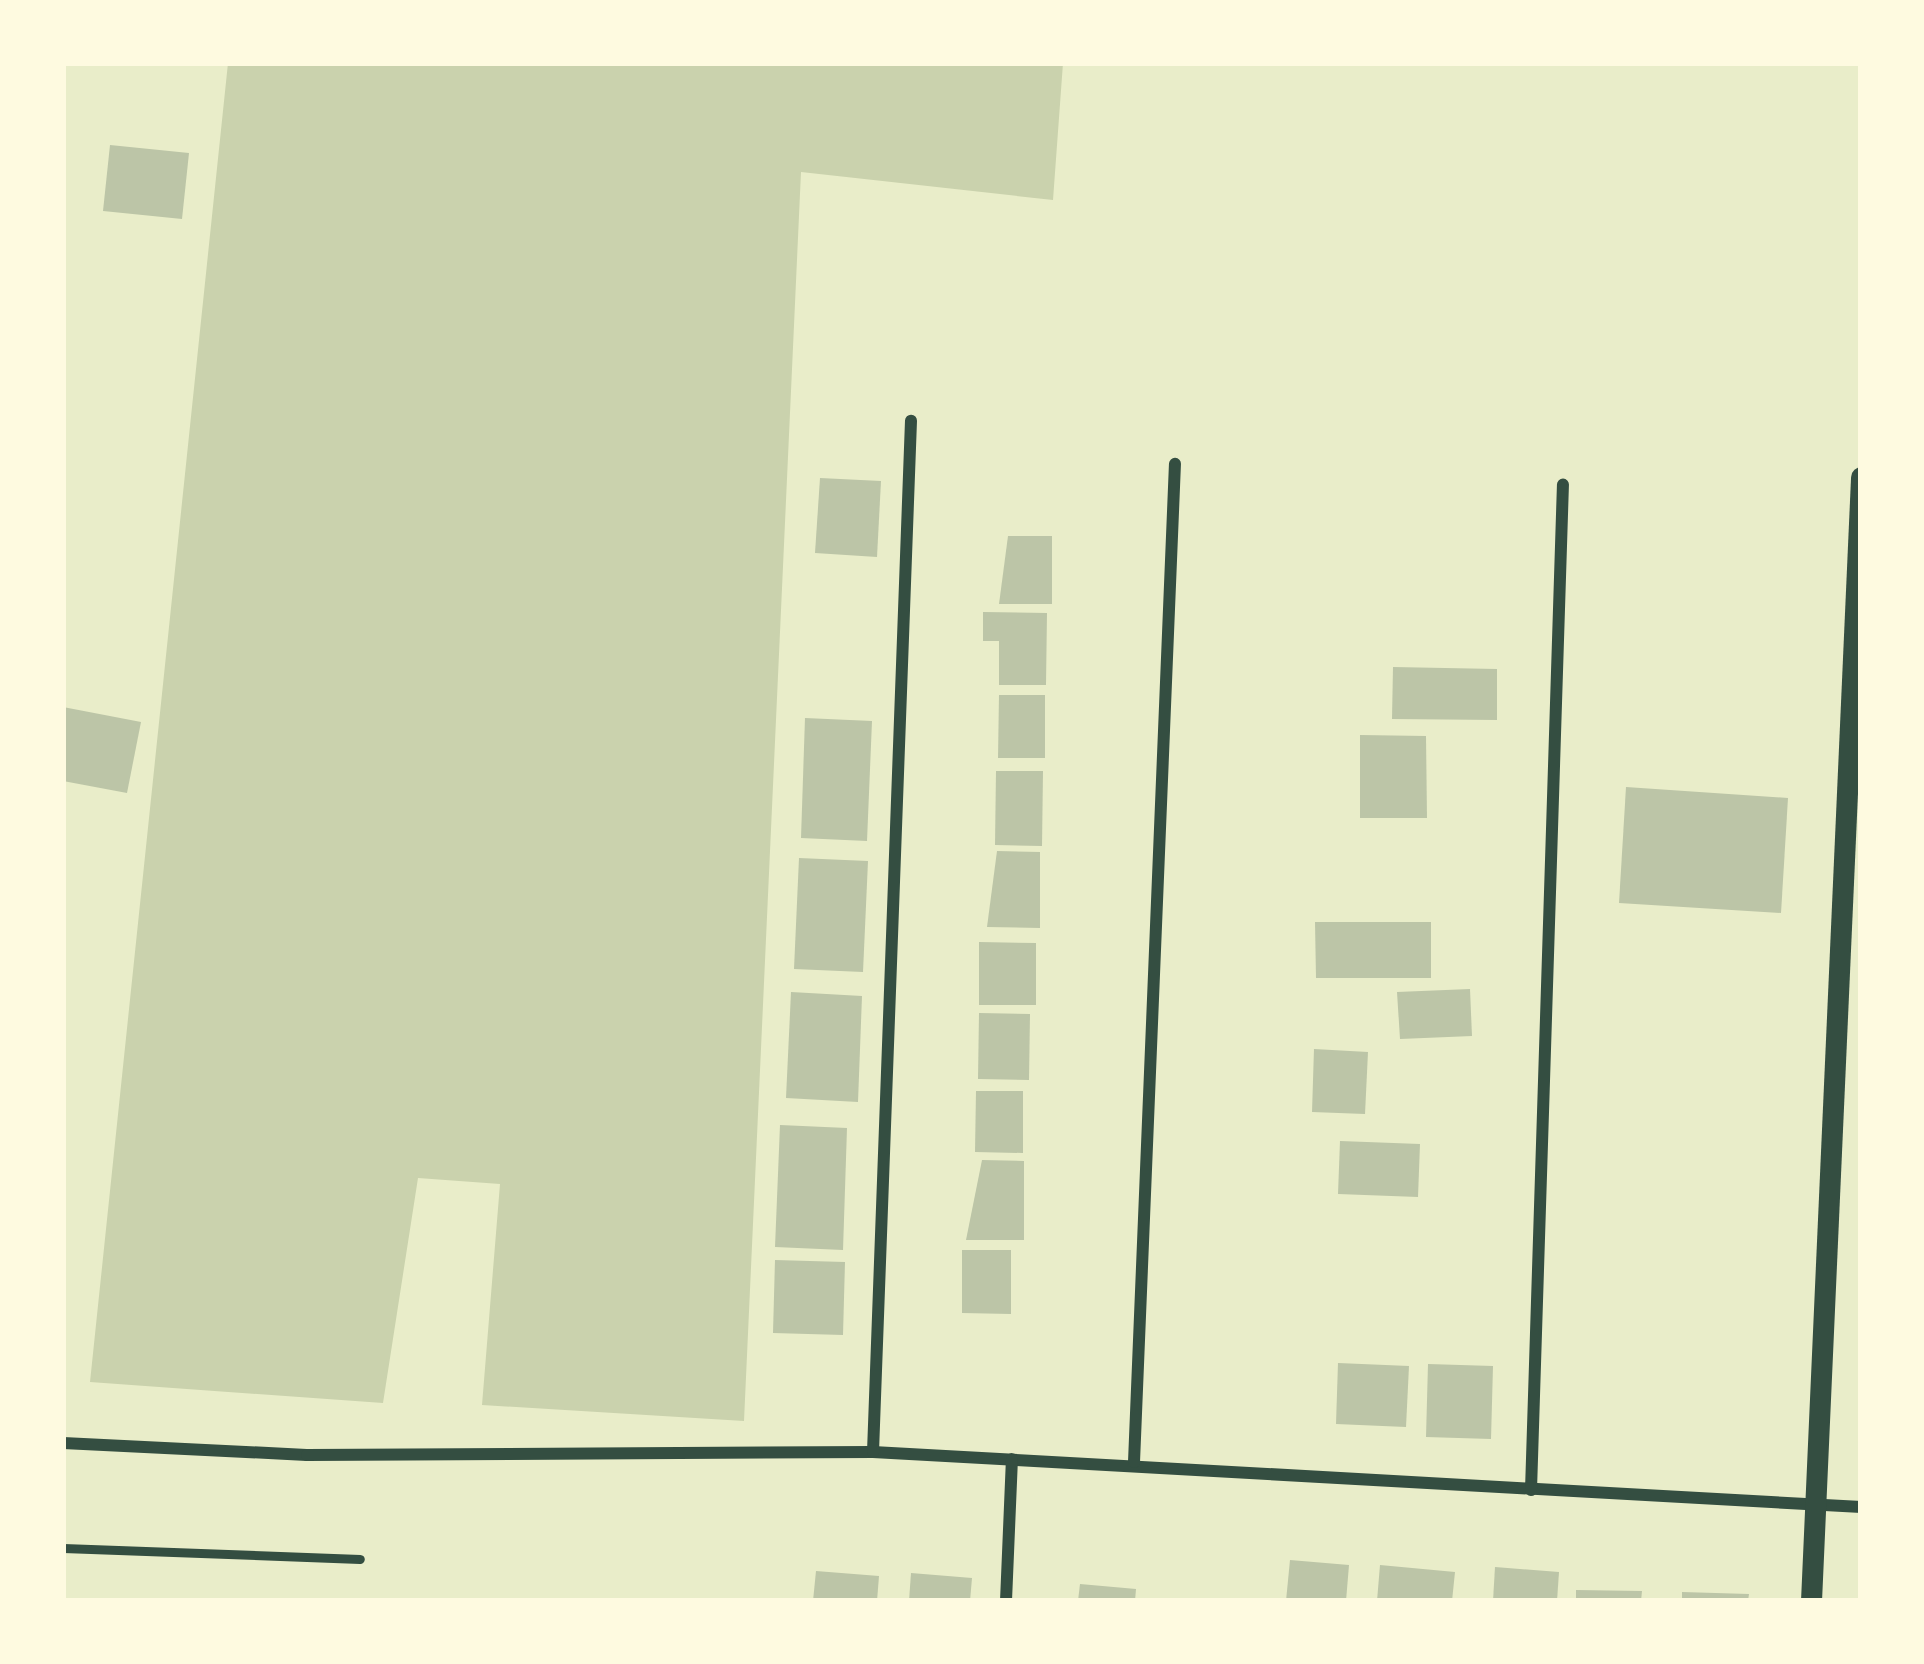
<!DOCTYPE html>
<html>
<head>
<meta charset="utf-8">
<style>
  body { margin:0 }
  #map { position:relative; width:1924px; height:1664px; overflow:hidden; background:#e9edc9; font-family:Mulish,sans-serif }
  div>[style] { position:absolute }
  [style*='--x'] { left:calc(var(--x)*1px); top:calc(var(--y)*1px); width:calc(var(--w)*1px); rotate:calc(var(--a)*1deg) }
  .green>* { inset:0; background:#cad2ad }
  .building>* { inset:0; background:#bcc5a7 }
  .service>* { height:9px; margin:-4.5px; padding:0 4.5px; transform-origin:4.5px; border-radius:4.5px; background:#344e41 }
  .minor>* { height:12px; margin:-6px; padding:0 6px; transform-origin:6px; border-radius:6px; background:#344e41 }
  .tertiary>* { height:21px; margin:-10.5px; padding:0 10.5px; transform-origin:10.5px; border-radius:10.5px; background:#344e41 }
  span { translate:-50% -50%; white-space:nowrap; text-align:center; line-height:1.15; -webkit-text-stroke:9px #fefae0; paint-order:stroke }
  .frame { position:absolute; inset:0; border:66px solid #fefae0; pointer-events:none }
</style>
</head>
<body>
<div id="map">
  <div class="green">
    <i style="clip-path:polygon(228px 63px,1063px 63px,1053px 200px,801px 172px,744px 1421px,482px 1405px,500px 1184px,418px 1178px,383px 1403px,90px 1382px)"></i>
  </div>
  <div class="building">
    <i style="clip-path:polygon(110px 145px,189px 153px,182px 219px,103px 211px)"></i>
    <i style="clip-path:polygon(820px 478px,881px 481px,877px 557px,815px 553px)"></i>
    <i style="clip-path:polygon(1008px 536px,1052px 536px,1052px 604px,999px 604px)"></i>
    <i style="clip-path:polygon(983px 612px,1047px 613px,1046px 685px,999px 685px,999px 641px,983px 641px)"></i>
    <i style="clip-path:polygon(1393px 667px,1497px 669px,1497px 720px,1392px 719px)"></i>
    <i style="clip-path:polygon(999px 695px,1045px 695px,1045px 758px,998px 758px)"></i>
    <i style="clip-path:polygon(63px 707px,141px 722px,127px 793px,63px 781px)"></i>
    <i style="clip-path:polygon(805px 718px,872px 721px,867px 841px,801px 838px)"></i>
    <i style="clip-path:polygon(1360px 735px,1426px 736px,1427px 818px,1360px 818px)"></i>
    <i style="clip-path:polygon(996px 771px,1043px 771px,1042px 846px,995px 845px)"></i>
    <i style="clip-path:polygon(1626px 787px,1788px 798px,1781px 913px,1619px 903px)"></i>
    <i style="clip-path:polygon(997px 851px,1040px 852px,1040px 928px,987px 927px)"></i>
    <i style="clip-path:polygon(799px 858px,868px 861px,863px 972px,794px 969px)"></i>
    <i style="clip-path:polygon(1315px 922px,1431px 922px,1431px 978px,1316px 978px)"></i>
    <i style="clip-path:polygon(979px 942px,1036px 943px,1036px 1005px,979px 1005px)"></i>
    <i style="clip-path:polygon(1470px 989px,1472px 1036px,1400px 1039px,1397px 992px)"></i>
    <i style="clip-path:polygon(791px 992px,862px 996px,858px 1102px,786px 1098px)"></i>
    <i style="clip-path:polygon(979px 1013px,1030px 1014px,1029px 1080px,978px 1079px)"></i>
    <i style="clip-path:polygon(1314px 1049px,1368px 1052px,1365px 1114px,1312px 1112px)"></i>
    <i style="clip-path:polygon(976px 1091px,1023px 1091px,1023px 1153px,975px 1152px)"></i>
    <i style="clip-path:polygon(780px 1125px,847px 1128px,843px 1250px,775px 1247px)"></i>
    <i style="clip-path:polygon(1340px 1141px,1420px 1144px,1418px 1197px,1338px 1194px)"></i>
    <i style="clip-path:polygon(982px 1160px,1024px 1161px,1024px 1240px,966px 1240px)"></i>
    <i style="clip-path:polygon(962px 1250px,1011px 1250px,1011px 1314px,962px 1313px)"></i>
    <i style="clip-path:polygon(775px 1260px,845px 1262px,843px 1335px,773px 1333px)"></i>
    <i style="clip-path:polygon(1338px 1363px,1409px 1366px,1406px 1427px,1336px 1424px)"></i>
    <i style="clip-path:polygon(1428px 1364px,1493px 1366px,1491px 1439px,1426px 1437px)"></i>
    <i style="clip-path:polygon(1290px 1560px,1349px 1565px,1346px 1601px,1286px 1601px)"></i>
    <i style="clip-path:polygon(1380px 1565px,1455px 1572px,1452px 1601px,1377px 1601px)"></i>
    <i style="clip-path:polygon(1495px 1567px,1559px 1572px,1557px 1601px,1493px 1601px)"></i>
    <i style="clip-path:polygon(816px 1571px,879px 1576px,877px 1601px,813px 1601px)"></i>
    <i style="clip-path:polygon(911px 1573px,972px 1578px,970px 1601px,909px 1601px)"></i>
    <i style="clip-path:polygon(1080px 1584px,1136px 1589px,1135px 1601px,1078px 1601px)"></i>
    <i style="clip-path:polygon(1576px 1590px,1642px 1591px,1641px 1601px,1576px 1601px)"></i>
    <i style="clip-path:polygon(1682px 1592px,1749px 1594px,1748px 1601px,1682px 1601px)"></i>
  </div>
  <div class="service">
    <i style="--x:63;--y:1548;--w:297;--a:2.1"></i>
  </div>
  <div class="minor">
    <i style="--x:63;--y:1443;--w:244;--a:2.8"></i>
    <i style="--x:307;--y:1455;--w:566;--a:-0.3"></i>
    <i style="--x:873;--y:1452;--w:990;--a:3.19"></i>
    <i style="--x:873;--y:1452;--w:1032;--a:-87.89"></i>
    <i style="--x:1134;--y:1462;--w:999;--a:-87.65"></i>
    <i style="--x:1531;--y:1490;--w:1006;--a:-88.18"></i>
    <i style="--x:1006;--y:1601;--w:142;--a:-87.6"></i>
  </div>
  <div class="tertiary">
    <i style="--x:1811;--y:1601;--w:1125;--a:-87.45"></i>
  </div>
  <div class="frame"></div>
</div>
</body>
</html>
